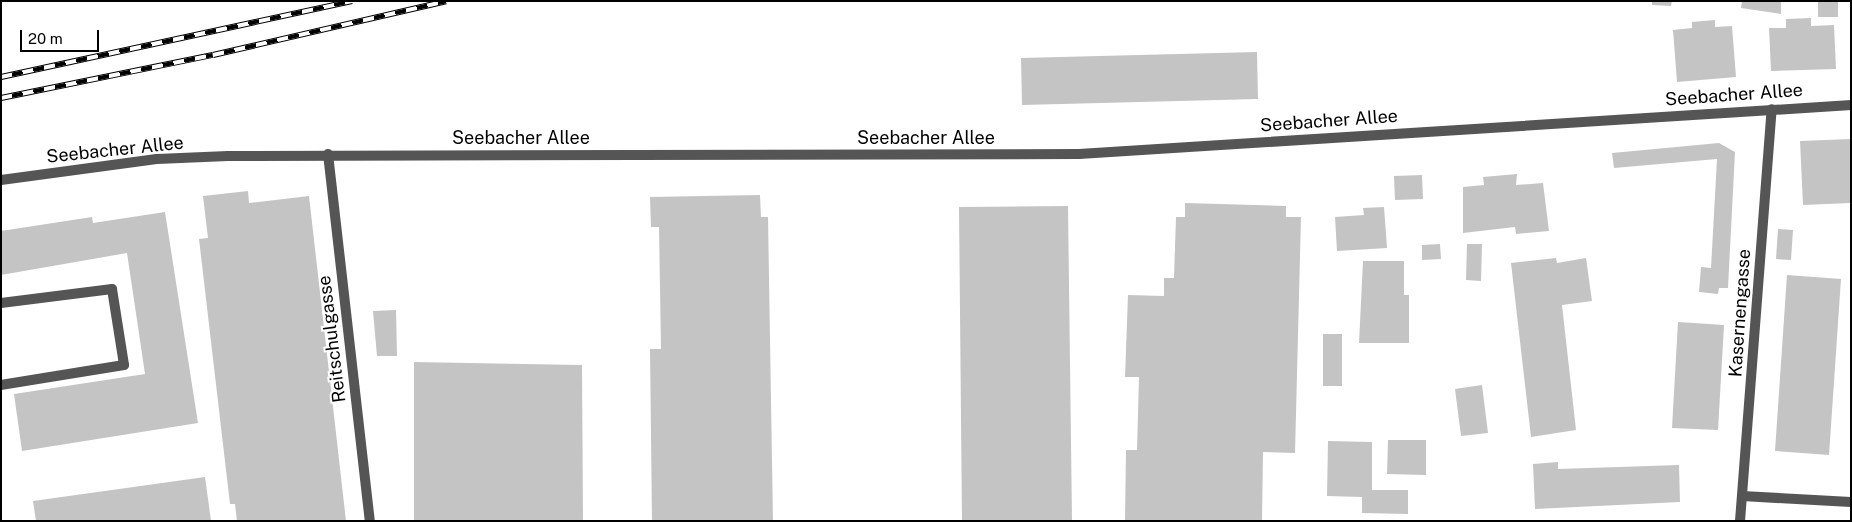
<!DOCTYPE html>
<html>
<head>
<meta charset="utf-8">
<style>
  body { margin:0 }
  #map { position:relative; width:1852px; height:522px; overflow:hidden; background:#fff; font-family:"Public Sans",sans-serif }
  div>[style] { position:absolute }
  [style*='--x'] { left:calc(var(--x)*1px); top:calc(var(--y)*1px); width:calc(var(--w)*1px); rotate:calc(var(--a)*1deg) }
  .building>* { inset:0; background:#c4c4c4 }
  .service>* { height:10px; margin:-5px; padding:0 5px; transform-origin:5px; border-radius:5px; background:#555 }
  .minor>* { height:10px; margin:-5px; padding:0 5px; transform-origin:5px; border-radius:5px; background:#555 }
  .tertiary>* { height:10px; margin:-5px; padding:0 5px; transform-origin:5px; border-radius:5px; background:#555 }
  .rail>* { height:5.5px; margin-top:-2.75px; transform-origin:0; background:repeating-linear-gradient(90deg,#fff 0 11px,#000 0 22px); box-sizing:border-box; border-block:1px solid #000 }
  span { translate:-50% -50%; white-space:nowrap; text-align:center; line-height:1.15; -webkit-text-stroke:4px #fff; paint-order:stroke }
  .street-label { font-size:18px; color:#000 }
  .frame { position:absolute; inset:0; border:2px solid #000; pointer-events:none }
  .scale { position:absolute; left:20px; top:30px; width:79px; height:22px; box-sizing:border-box; border:2px solid #000; border-top:0; padding-left:6px; font-size:15px; line-height:18px; white-space:nowrap; color:#000; -webkit-text-stroke:4px #fff; paint-order:stroke }
</style>
</head>
<body>
<div id="map">
  <div class="building">
    <i style="clip-path:polygon(1652px 1px,1672px 1px,1671px 6px,1652px 5px)"></i>
    <i style="clip-path:polygon(1742px 1px,1781px 1px,1781px 14px,1741px 8px)"></i>
    <i style="clip-path:polygon(1818px 1px,1838px 1px,1838px 17px,1818px 17px)"></i>
    <i style="clip-path:polygon(1811px 18px,1811px 26px,1834px 25px,1836px 69px,1771px 71px,1769px 28px,1786px 28px,1786px 19px)"></i>
    <i style="clip-path:polygon(1715px 20px,1715px 27px,1732px 26px,1736px 77px,1677px 82px,1673px 30px,1692px 28px,1692px 22px)"></i>
    <i style="clip-path:polygon(1257px 52px,1258px 99px,1022px 105px,1021px 58px)"></i>
    <i style="clip-path:polygon(1851px 139px,1851px 203px,1803px 205px,1800px 141px)"></i>
    <i style="clip-path:polygon(1719px 143px,1735px 152px,1728px 288px,1719px 288px,1718px 294px,1699px 292px,1701px 267px,1711px 268px,1717px 159px,1614px 168px,1612px 153px)"></i>
    <i style="clip-path:polygon(1517px 174px,1516px 185px,1543px 183px,1549px 231px,1516px 234px,1515px 227px,1463px 233px,1463px 187px,1484px 185px,1483px 177px)"></i>
    <i style="clip-path:polygon(1422px 175px,1423px 199px,1395px 200px,1394px 176px)"></i>
    <i style="clip-path:polygon(248px 191px,249px 203px,309px 196px,346px 521px,237px 521px,235px 504px,230px 504px,199px 239px,208px 238px,203px 196px)"></i>
    <i style="clip-path:polygon(760px 195px,761px 217px,768px 217px,773px 521px,652px 521px,650px 349px,661px 349px,659px 227px,651px 227px,650px 197px)"></i>
    <i style="clip-path:polygon(1185px 203px,1286px 206px,1286px 217px,1301px 217px,1295px 453px,1263px 452px,1262px 521px,1125px 521px,1126px 450px,1137px 450px,1139px 377px,1125px 377px,1128px 295px,1164px 296px,1164px 278px,1174px 278px,1176px 217px,1185px 217px)"></i>
    <i style="clip-path:polygon(1068px 206px,1072px 521px,962px 521px,959px 207px)"></i>
    <i style="clip-path:polygon(1384px 207px,1387px 248px,1337px 251px,1335px 217px,1364px 215px,1363px 208px)"></i>
    <i style="clip-path:polygon(165px 212px,198px 423px,22px 451px,14px 394px,145px 374px,127px 253px,1px 275px,1px 231px,92px 217px,93px 223px)"></i>
    <i style="clip-path:polygon(1778px 229px,1793px 230px,1791px 260px,1776px 259px)"></i>
    <i style="clip-path:polygon(1440px 244px,1441px 259px,1422px 260px,1422px 245px)"></i>
    <i style="clip-path:polygon(1467px 244px,1482px 244px,1481px 281px,1466px 280px)"></i>
    <i style="clip-path:polygon(1556px 258px,1557px 263px,1586px 258px,1592px 301px,1562px 305px,1576px 430px,1531px 437px,1511px 263px)"></i>
    <i style="clip-path:polygon(1363px 261px,1404px 261px,1404px 295px,1409px 295px,1409px 343px,1359px 343px)"></i>
    <i style="clip-path:polygon(1787px 275px,1841px 279px,1829px 455px,1775px 451px)"></i>
    <i style="clip-path:polygon(396px 310px,397px 356px,377px 356px,373px 311px)"></i>
    <i style="clip-path:polygon(1678px 322px,1724px 325px,1718px 430px,1672px 428px)"></i>
    <i style="clip-path:polygon(1323px 334px,1342px 334px,1342px 386px,1323px 386px)"></i>
    <i style="clip-path:polygon(414px 362px,582px 365px,583px 521px,414px 521px)"></i>
    <i style="clip-path:polygon(1482px 385px,1488px 433px,1461px 436px,1455px 389px)"></i>
    <i style="clip-path:polygon(1388px 440px,1426px 440px,1426px 475px,1387px 474px)"></i>
    <i style="clip-path:polygon(1328px 441px,1372px 442px,1372px 490px,1408px 490px,1408px 514px,1362px 513px,1362px 497px,1327px 496px)"></i>
    <i style="clip-path:polygon(1558px 462px,1558px 469px,1679px 465px,1680px 502px,1535px 509px,1533px 464px)"></i>
    <i style="clip-path:polygon(205px 477px,211px 521px,36px 521px,33px 501px)"></i>
  </div>
  <div class="service">
    <i style="--x:1;--y:303;--w:112;--a:-7.2"></i>
    <i style="--x:112;--y:289;--w:77;--a:81"></i>
    <i style="--x:124;--y:365;--w:125;--a:170.8"></i>
    <i style="--x:1742;--y:496;--w:109;--a:3.2"></i>
  </div>
  <div class="minor">
    <i style="--x:328;--y:154;--w:369;--a:83.5"></i>
    <i style="--x:1740;--y:521;--w:413;--a:-85.6"></i>
  </div>
  <div class="tertiary">
    <i style="--x:1;--y:180;--w:157;--a:-7.7"></i>
    <i style="--x:157;--y:159;--w:71;--a:-2.4"></i>
    <i style="--x:228;--y:156;--w:851;--a:-0.13"></i>
    <i style="--x:1079;--y:154;--w:774;--a:-3.63"></i>
  </div>
  <div class="rail">
    <i style="--x:1;--y:77;--w:359;--a:-12.2"></i>
    <i style="--x:1;--y:98;--w:216;--a:-11.5"></i>
    <i style="--x:213;--y:55;--w:239;--a:-13"></i>
  </div>
  <div class="street-label">
    <span style="left:1734px;top:95px;rotate:-4deg">Seebacher Allee</span>
    <span style="left:1329px;top:121px;rotate:-4deg">Seebacher Allee</span>
    <span style="left:521px;top:138px">Seebacher Allee</span>
    <span style="left:926px;top:138px">Seebacher Allee</span>
    <span style="left:115px;top:150px;rotate:-6deg">Seebacher Allee</span>
    <span style="left:1740px;top:313px;rotate:-86deg">Kasernengasse</span>
    <span style="left:332px;top:339px;rotate:-97deg">Reitschulgasse</span>
  </div>
  <div class="frame"></div>
  <div class="scale">20 m</div>
</div>
</body>
</html>
